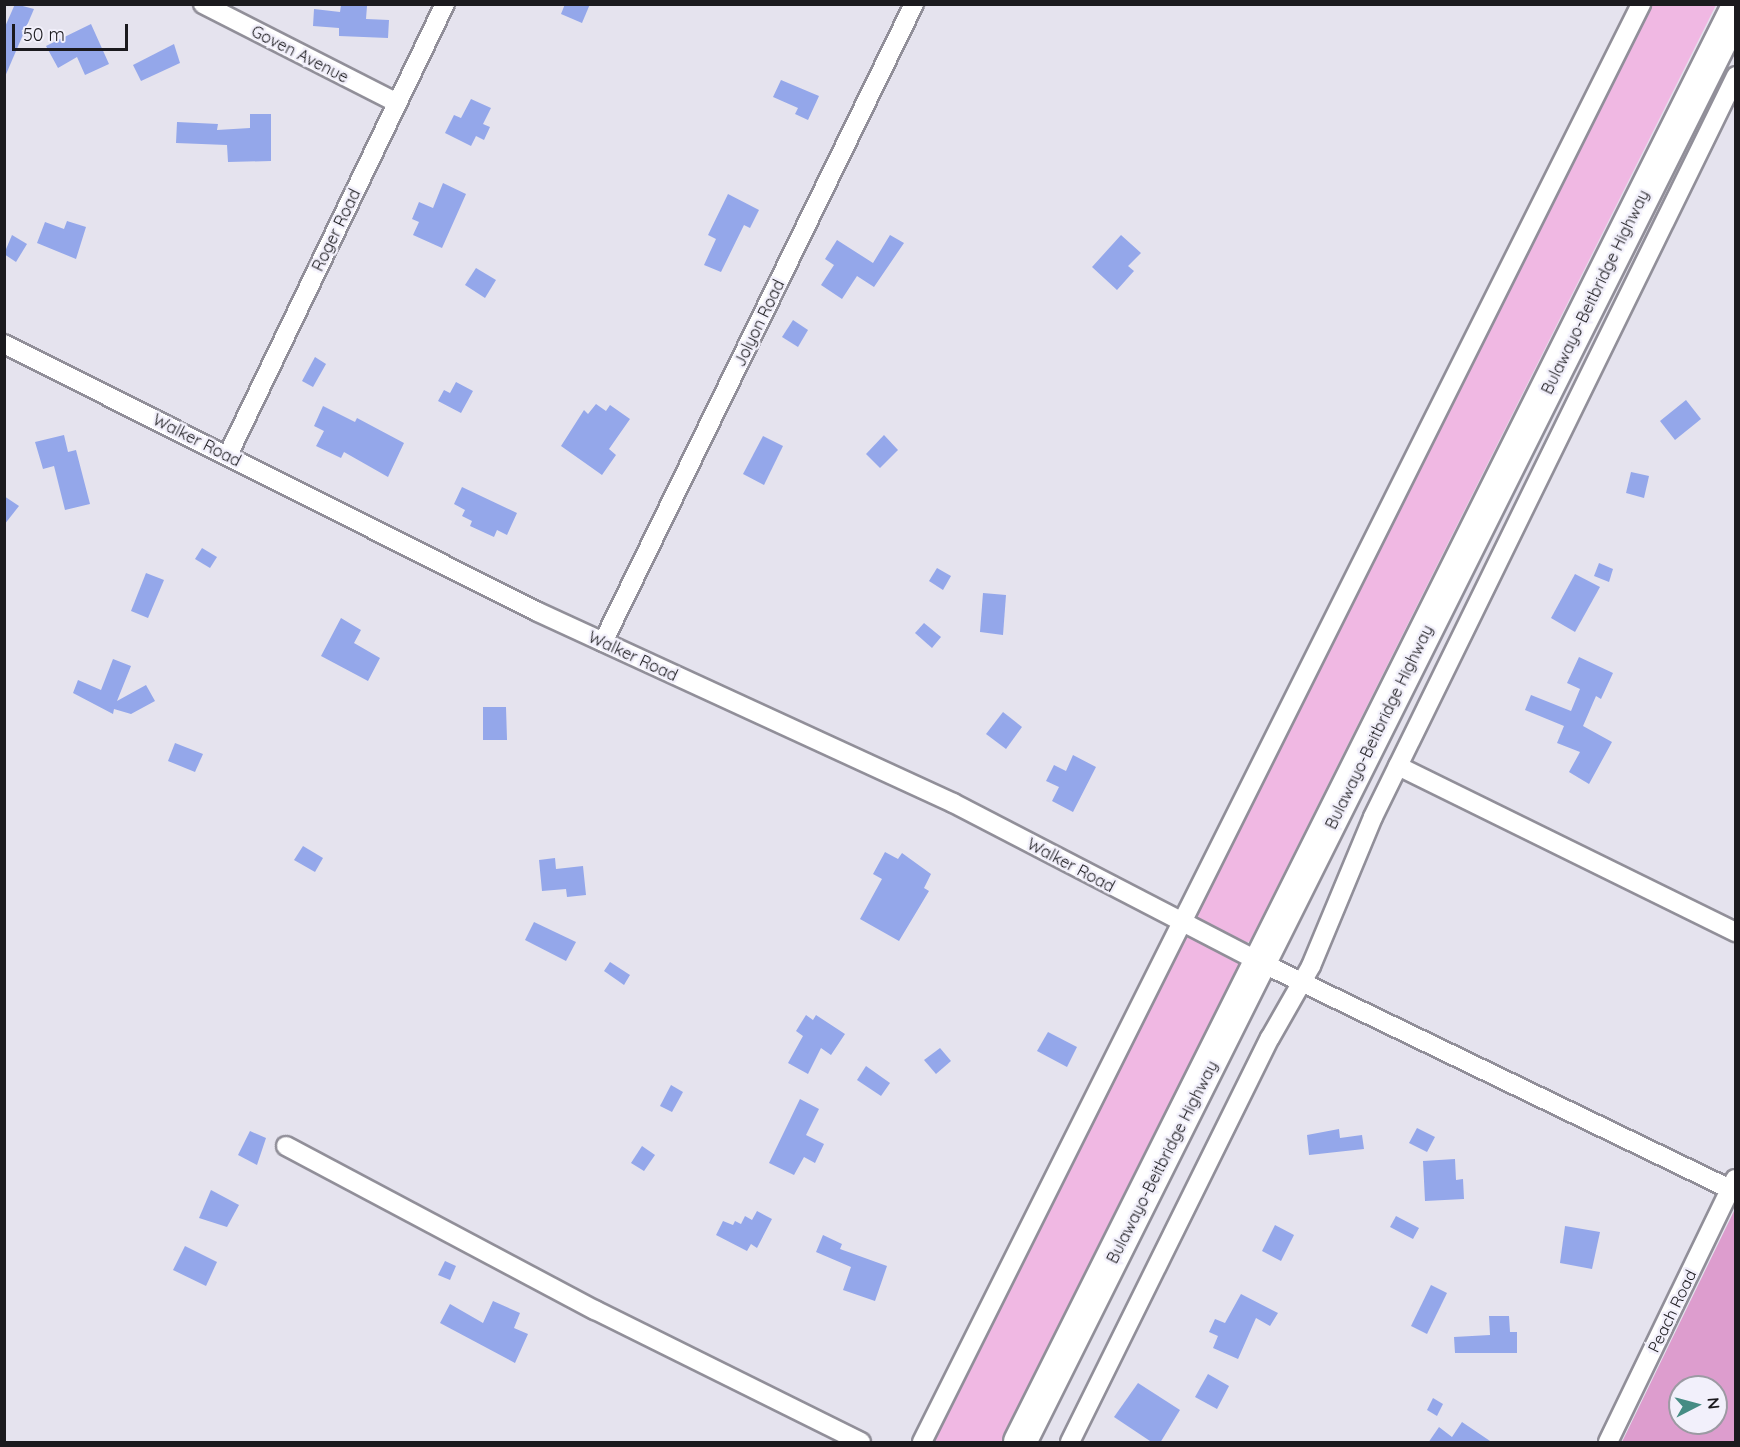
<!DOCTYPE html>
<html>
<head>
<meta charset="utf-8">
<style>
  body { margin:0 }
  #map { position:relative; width:1740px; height:1447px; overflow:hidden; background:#e5e3ee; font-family:Quicksand,sans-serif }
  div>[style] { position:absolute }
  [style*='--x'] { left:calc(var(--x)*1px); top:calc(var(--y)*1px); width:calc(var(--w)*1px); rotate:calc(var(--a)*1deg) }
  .green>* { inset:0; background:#f0b8e3 }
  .forest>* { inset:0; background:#dd9dce }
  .building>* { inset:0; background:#94a7ea }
  .roads { filter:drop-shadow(2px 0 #918f99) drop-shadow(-2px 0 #918f99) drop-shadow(0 2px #918f99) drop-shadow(0 -2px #918f99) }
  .street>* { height:18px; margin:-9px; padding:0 9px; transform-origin:9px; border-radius:9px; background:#fff }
  .highway>* { height:32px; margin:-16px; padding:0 16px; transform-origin:16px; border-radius:16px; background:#fff }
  span { translate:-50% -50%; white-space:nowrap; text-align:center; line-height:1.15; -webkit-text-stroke:5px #f2f0fb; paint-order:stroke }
  .street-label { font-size:16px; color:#1b1a1e }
  .frame { position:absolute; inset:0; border:6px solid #1b1a1e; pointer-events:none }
  .north { position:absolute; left:1668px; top:1375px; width:60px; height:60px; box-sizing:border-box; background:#f2f0fb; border:2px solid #9c9aa3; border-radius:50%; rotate:84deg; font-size:16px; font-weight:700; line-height:24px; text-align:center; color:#1b1a1e }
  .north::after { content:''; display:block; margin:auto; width:21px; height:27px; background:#468c84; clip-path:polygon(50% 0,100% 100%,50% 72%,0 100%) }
  .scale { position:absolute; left:12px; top:24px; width:116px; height:27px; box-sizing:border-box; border:3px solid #1b1a1e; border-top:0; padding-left:8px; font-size:18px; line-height:21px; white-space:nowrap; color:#1b1a1e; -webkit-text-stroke:4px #f2f0fb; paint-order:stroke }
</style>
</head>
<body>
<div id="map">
  <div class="green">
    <i style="clip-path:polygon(1645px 5px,1716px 5px,1250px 941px,1239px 946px,1187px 921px)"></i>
    <i style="clip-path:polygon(1189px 935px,1241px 961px,1004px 1442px,928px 1442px,1181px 937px)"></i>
  </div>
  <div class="forest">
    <i style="clip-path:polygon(evenodd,1735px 1209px,1735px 1442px,1622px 1442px,1735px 1209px,1680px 1387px,1716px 1387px,1716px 1423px,1680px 1423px,1680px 1387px)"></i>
  </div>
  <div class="building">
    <i style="clip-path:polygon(15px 4px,34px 9px,4px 79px,4px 29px)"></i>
    <i style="clip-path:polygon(565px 4px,590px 4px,582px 23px,561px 14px)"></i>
    <i style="clip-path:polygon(341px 5px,367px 6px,366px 19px,389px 20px,388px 38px,339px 36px,339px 28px,313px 26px,314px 9px,340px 12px)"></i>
    <i style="clip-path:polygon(91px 24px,109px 64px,85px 75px,77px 57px,58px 68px,46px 46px)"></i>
    <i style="clip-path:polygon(174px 44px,180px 63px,141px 81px,133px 65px)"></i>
    <i style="clip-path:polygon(781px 80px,819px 96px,808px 120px,795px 114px,798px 108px,773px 97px)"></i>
    <i style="clip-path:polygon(471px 99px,491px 108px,483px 124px,490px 127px,484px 140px,476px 136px,471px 146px,445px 133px,454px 115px,461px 118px)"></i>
    <i style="clip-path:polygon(250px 114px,271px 114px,271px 161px,228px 162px,227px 145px,176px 143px,177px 122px,218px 124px,217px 130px,250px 128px)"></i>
    <i style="clip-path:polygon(443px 183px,466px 194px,442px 248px,413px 235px,419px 222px,412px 219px,419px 202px,433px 208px)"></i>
    <i style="clip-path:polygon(728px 194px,759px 210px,750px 228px,744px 225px,721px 272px,704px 265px,716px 239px,708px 235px)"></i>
    <i style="clip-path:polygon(67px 221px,86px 227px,76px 259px,37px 243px,45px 222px,64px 229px)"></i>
    <i style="clip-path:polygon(12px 235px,27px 244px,16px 262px,4px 254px)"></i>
    <i style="clip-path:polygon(890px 235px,904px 243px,874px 287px,857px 276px,842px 299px,821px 285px,834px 265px,825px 259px,837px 240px,873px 263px)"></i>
    <i style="clip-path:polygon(1121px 235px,1141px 253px,1128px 266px,1134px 271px,1117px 290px,1092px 267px)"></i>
    <i style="clip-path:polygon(476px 268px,496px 280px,485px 298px,465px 285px)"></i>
    <i style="clip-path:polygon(793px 320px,808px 330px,798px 347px,782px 337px)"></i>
    <i style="clip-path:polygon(315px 357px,326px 364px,313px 387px,302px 381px)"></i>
    <i style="clip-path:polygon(456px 382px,473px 391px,461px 413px,438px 401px,444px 390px,450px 393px)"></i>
    <i style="clip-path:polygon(1686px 400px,1701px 419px,1675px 440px,1660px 421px)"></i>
    <i style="clip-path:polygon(596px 404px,606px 411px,610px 405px,630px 419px,609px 449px,616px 455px,602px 475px,561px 446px,584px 410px,588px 414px)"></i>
    <i style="clip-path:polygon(323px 406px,355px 422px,357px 418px,404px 443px,388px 477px,344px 452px,341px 458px,316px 446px,324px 431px,314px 426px)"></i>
    <i style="clip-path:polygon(64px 435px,68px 452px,76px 450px,90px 504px,65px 510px,54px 466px,43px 469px,35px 442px)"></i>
    <i style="clip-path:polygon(884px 435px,898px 450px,880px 468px,866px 454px)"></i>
    <i style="clip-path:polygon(763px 436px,783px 446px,764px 485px,743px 474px)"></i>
    <i style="clip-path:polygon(1631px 472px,1649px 476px,1644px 498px,1626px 493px)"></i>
    <i style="clip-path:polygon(462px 487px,517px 513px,507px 535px,497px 530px,494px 537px,470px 526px,472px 521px,462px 516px,465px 510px,454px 504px)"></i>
    <i style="clip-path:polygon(4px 496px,19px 506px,4px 525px)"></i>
    <i style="clip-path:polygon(202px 548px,217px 557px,210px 568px,195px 559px)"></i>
    <i style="clip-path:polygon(1599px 563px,1613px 569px,1609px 582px,1594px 576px)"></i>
    <i style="clip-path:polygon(937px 568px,951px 576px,943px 590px,929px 581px)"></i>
    <i style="clip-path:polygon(146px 573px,164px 580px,148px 618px,131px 611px)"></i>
    <i style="clip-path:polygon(1575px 574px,1600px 587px,1575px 632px,1551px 618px)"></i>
    <i style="clip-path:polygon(983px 593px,1006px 595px,1003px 635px,980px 632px)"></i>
    <i style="clip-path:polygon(341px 618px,361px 630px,354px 643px,380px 658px,368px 681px,321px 656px)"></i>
    <i style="clip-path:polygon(924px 623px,941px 637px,932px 648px,915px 633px)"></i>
    <i style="clip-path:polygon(1579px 657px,1613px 673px,1601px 699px,1596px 696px,1583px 726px,1612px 742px,1589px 784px,1569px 772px,1580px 752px,1557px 743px,1564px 726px,1525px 710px,1531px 695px,1571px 711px,1580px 689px,1567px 683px)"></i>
    <i style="clip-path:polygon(113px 659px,131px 666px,117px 701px,146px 685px,155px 701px,131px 714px,114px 709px,113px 714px,73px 693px,78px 680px,101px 690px)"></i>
    <i style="clip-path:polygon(483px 707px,506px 707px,507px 740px,483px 740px)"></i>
    <i style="clip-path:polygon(1003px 712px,1022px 727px,1006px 749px,986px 734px)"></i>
    <i style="clip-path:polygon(175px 743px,203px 754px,195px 772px,168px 761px)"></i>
    <i style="clip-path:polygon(1073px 755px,1096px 767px,1073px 812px,1052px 801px,1059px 787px,1046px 781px,1054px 765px,1066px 771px)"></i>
    <i style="clip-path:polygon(303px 846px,323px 858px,315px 872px,294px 860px)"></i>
    <i style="clip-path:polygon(885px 852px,898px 859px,902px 853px,931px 874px,924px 888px,929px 891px,899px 941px,860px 919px,882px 879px,873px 874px)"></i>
    <i style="clip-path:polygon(555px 858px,556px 869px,583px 866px,586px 895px,567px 897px,566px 889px,542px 891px,539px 860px)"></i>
    <i style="clip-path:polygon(534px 922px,576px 942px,566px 961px,525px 940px)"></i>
    <i style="clip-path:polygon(610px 962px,630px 975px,624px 985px,604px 971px)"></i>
    <i style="clip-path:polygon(806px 1015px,813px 1020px,816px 1015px,845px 1034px,831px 1055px,821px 1048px,808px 1074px,788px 1063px,803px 1036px,796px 1031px)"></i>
    <i style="clip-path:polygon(1048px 1032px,1077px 1047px,1067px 1067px,1037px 1051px)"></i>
    <i style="clip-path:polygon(940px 1048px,951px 1061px,936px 1074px,924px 1060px)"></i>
    <i style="clip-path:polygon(866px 1066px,890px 1083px,881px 1096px,857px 1080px)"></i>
    <i style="clip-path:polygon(671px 1085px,683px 1092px,672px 1112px,660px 1106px)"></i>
    <i style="clip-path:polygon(800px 1099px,819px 1109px,806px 1135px,824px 1144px,815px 1163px,804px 1157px,794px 1175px,769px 1163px)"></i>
    <i style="clip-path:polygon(1417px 1128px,1435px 1137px,1427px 1152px,1409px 1143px)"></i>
    <i style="clip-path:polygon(1339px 1129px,1340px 1138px,1362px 1135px,1364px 1149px,1309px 1155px,1307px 1135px)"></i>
    <i style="clip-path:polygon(250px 1131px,266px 1138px,257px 1165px,238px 1155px)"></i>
    <i style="clip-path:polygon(642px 1146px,655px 1155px,644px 1171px,631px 1163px)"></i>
    <i style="clip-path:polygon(1455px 1159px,1456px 1180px,1463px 1179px,1464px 1199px,1425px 1201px,1423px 1161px)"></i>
    <i style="clip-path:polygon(211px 1190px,239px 1205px,227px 1227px,199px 1218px)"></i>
    <i style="clip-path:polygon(757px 1211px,772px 1219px,757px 1248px,751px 1244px,747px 1251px,716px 1235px,723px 1221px,733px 1225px,735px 1221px,741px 1224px,745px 1216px,752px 1220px)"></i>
    <i style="clip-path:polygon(1396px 1216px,1419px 1228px,1413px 1239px,1390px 1227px)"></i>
    <i style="clip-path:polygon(1275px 1225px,1294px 1235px,1281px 1261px,1262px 1251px)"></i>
    <i style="clip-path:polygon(1565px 1226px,1600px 1232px,1592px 1269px,1560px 1263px)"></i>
    <i style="clip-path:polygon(823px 1235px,842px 1244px,840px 1249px,887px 1266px,875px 1301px,843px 1290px,851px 1267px,816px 1252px)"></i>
    <i style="clip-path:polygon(185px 1246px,217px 1262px,206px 1286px,173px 1270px)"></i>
    <i style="clip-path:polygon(445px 1261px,456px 1266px,450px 1280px,438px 1275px)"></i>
    <i style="clip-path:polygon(1431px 1285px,1447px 1293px,1427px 1334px,1411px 1326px)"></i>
    <i style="clip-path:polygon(1241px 1294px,1278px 1313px,1270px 1326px,1256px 1318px,1238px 1359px,1213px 1348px,1218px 1336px,1209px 1332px,1215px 1319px,1225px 1323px)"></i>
    <i style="clip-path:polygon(493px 1301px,520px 1313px,514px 1328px,528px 1334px,515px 1363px,440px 1323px,450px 1304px,483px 1323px)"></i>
    <i style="clip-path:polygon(1489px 1316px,1509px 1316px,1510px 1332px,1517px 1332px,1517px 1353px,1455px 1353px,1454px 1337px,1490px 1335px)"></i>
    <i style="clip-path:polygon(1208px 1374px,1229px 1386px,1217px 1409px,1195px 1397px)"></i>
    <i style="clip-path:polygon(1138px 1383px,1180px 1410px,1160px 1443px,1153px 1443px,1114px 1417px)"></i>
    <i style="clip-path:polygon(1433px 1398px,1443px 1404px,1437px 1416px,1427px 1410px)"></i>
    <i style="clip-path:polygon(1462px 1422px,1493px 1443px,1428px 1443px,1439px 1427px,1452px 1437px)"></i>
  </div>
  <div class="roads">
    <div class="street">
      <i style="--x:203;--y:4;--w:218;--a:27"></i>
      <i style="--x:4;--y:344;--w:597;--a:26.65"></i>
      <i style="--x:538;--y:612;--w:457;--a:24.7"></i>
      <i style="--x:953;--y:803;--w:348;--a:27.4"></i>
      <i style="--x:1262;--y:963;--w:520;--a:25.78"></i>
      <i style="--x:228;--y:455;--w:500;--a:-64.31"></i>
      <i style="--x:603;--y:642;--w:710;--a:-64.01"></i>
      <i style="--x:1398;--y:766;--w:377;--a:26.2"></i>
      <i style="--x:286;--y:1146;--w:350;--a:28"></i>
      <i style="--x:595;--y:1310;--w:297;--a:26.4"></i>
      <i style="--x:922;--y:1442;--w:1608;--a:-63.43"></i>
      <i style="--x:1070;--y:1442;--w:451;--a:-63.7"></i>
      <i style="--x:1270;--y:1038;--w:83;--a:-60.3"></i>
      <i style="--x:1311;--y:966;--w:161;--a:-67.4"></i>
      <i style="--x:1373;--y:817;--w:825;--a:-63.9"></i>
      <i style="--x:1608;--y:1442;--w:292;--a:-64.2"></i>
    </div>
    <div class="highway">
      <i style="--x:1020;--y:1442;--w:1601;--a:-63.43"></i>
    </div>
  </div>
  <div class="street-label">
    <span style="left:300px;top:54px;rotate:27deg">Goven Avenue</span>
    <span style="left:336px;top:230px;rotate:-64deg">Roger Road</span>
    <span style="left:1595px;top:292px;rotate:-64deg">Bulawayo-Beitbridge Highway</span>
    <span style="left:759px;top:323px;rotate:-64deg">Jolyon Road</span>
    <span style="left:197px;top:440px;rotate:27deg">Walker Road</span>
    <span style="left:633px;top:656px;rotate:25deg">Walker Road</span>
    <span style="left:1379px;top:727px;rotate:-64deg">Bulawayo-Beitbridge Highway</span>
    <span style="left:1071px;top:865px;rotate:28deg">Walker Road</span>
    <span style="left:1162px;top:1162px;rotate:-63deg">Bulawayo-Beitbridge Highway</span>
    <span style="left:1672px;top:1311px;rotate:-64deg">Peach Road</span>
  </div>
  <div class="frame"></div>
  <div class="north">N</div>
  <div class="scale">50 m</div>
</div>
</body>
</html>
